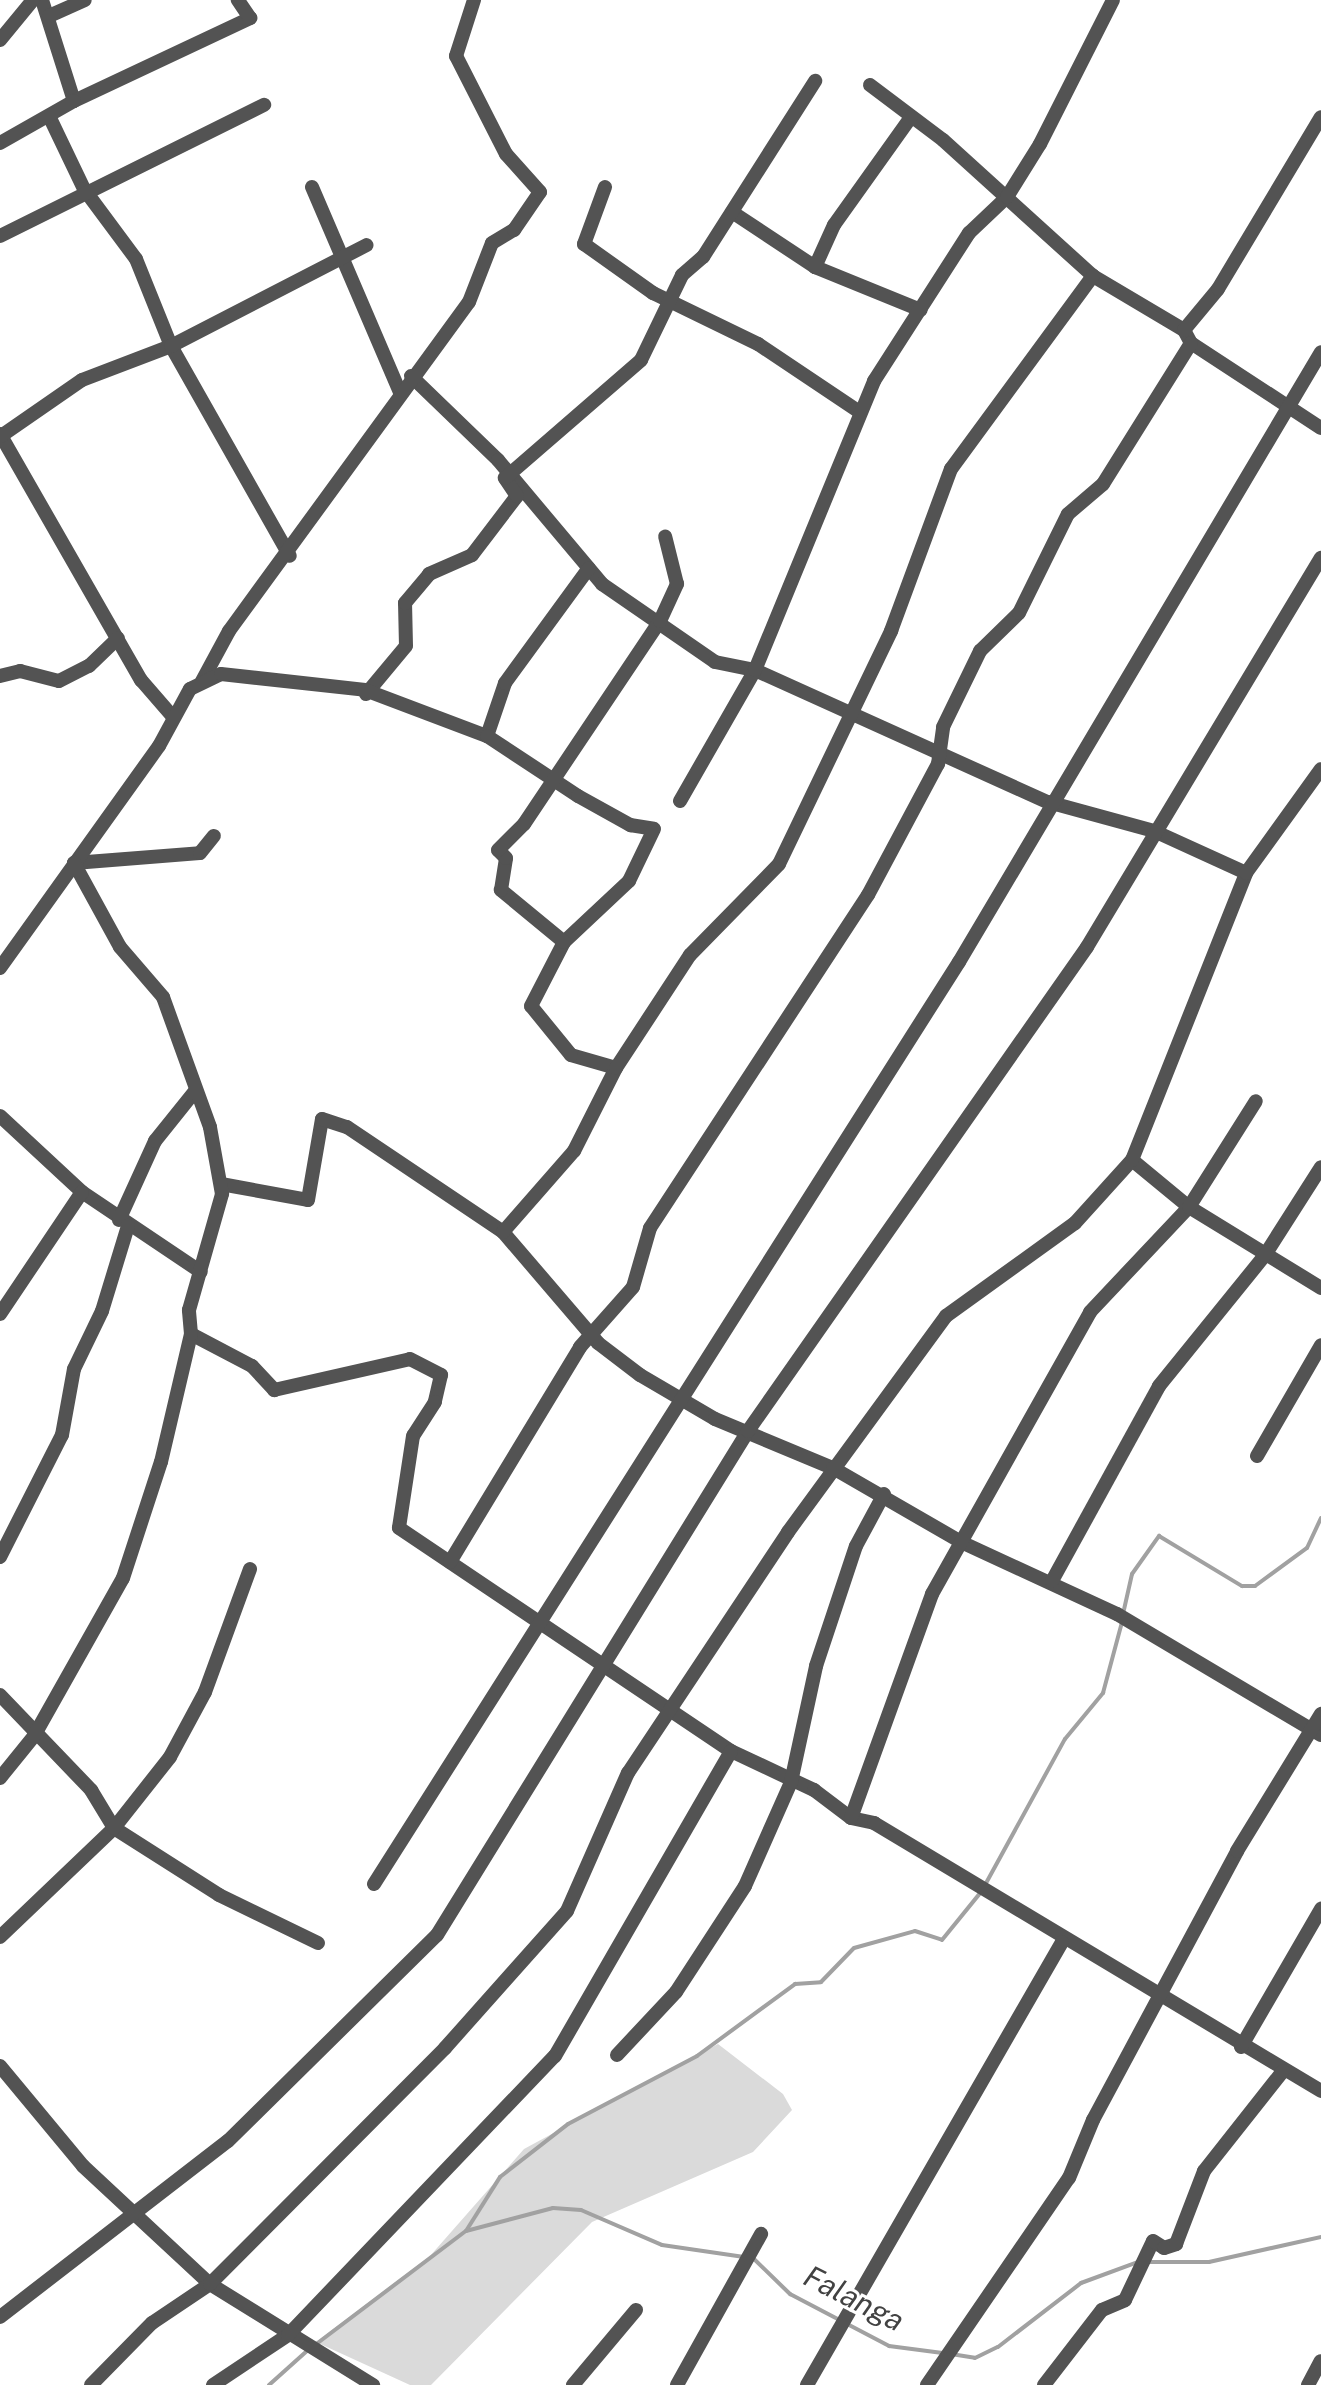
<!DOCTYPE html>
<html>
<head>
<meta charset="utf-8">
<style>
  body { margin:0 }
  #map { position:relative; width:1321px; height:2385px; overflow:hidden; background:#fff; font-family:"Public Sans",sans-serif }
  div>[style] { position:absolute }
  [style*='--x'] { left:calc(var(--x)*1px); top:calc(var(--y)*1px); width:calc(var(--w)*1px); rotate:calc(var(--a)*1deg) }
  .green>* { inset:0; background:#dadada }
  .stream>* { height:4px; margin:-2px; padding:0 2px; transform-origin:2px; border-radius:2px; background:#a1a1a1 }
  .street>* { height:14px; margin:-7px; padding:0 7px; transform-origin:7px; border-radius:7px; background:#535353 }
  span { translate:-50% -50%; white-space:nowrap; text-align:center; line-height:1.15; -webkit-text-stroke:6px #fff; paint-order:stroke }
  .water-label { font-size:30px; color:#424242; font-style:italic }
</style>
</head>
<body>
<div id="map">
  <div class="green">
    <i style="clip-path:polygon(718px 2044px,783px 2094px,792px 2110px,753px 2152px,592px 2222px,431px 2385px,410px 2385px,316px 2342px,430px 2256px,524px 2149px)"></i>
  </div>
  <div class="stream">
    <i style="--x:1123;--y:1614;--w:41;--a:-77.3"></i>
    <i style="--x:1132;--y:1574;--w:47;--a:-54.6"></i>
    <i style="--x:1159;--y:1536;--w:97;--a:31.1"></i>
    <i style="--x:1242;--y:1586;--w:13;--a:0"></i>
    <i style="--x:1255;--y:1586;--w:64;--a:-36.2"></i>
    <i style="--x:1307;--y:1548;--w:33;--a:-65"></i>
    <i style="--x:985;--y:1885;--w:166;--a:-61.3"></i>
    <i style="--x:1065;--y:1739;--w:60;--a:-50.4"></i>
    <i style="--x:1103;--y:1693;--w:73;--a:-75"></i>
    <i style="--x:466;--y:2231;--w:64;--a:-57.8"></i>
    <i style="--x:500;--y:2177;--w:86;--a:-37.9"></i>
    <i style="--x:568;--y:2124;--w:146;--a:-27.8"></i>
    <i style="--x:697;--y:2056;--w:122;--a:-36.3"></i>
    <i style="--x:795;--y:1984;--w:26;--a:-4"></i>
    <i style="--x:821;--y:1982;--w:47;--a:-45.9"></i>
    <i style="--x:854;--y:1948;--w:63;--a:-15.6"></i>
    <i style="--x:915;--y:1931;--w:28;--a:18"></i>
    <i style="--x:942;--y:1940;--w:62;--a:-50.9"></i>
    <i style="--x:753;--y:2258;--w:52;--a:44.2"></i>
    <i style="--x:790;--y:2294;--w:112;--a:27.7"></i>
    <i style="--x:889;--y:2346;--w:54;--a:7.4"></i>
    <i style="--x:1147;--y:2262;--w:62;--a:0"></i>
    <i style="--x:1209;--y:2262;--w:115;--a:-12.6"></i>
    <i style="--x:315;--y:2345;--w:189;--a:-37.1"></i>
    <i style="--x:466;--y:2231;--w:90;--a:-14.8"></i>
    <i style="--x:553;--y:2208;--w:28;--a:4"></i>
    <i style="--x:581;--y:2210;--w:88;--a:23.4"></i>
    <i style="--x:662;--y:2245;--w:83;--a:8.3"></i>
    <i style="--x:951;--y:2354;--w:24;--a:9"></i>
    <i style="--x:975;--y:2358;--w:25;--a:-26"></i>
    <i style="--x:998;--y:2347;--w:105;--a:-37.6"></i>
    <i style="--x:1081;--y:2283;--w:61;--a:-20.2"></i>
    <i style="--x:269;--y:2385;--w:52;--a:-41.9"></i>
  </div>
  <div class="street">
    <i style="--x:42;--y:0;--w:106;--a:72.4"></i>
    <i style="--x:74;--y:101;--w:195;--a:-25.2"></i>
    <i style="--x:250;--y:18;--w:22;--a:-124"></i>
    <i style="--x:49;--y:16;--w:39;--a:-24"></i>
    <i style="--x:0;--y:40;--w:52;--a:-50.5"></i>
    <i style="--x:870;--y:85;--w:91;--a:37"></i>
    <i style="--x:943;--y:140;--w:202;--a:42.2"></i>
    <i style="--x:1093;--y:276;--w:106;--a:30.7"></i>
    <i style="--x:1184;--y:330;--w:15;--a:62"></i>
    <i style="--x:1191;--y:343;--w:155;--a:33.2"></i>
    <i style="--x:50;--y:118;--w:79;--a:64.4"></i>
    <i style="--x:84;--y:189;--w:87;--a:53.4"></i>
    <i style="--x:136;--y:259;--w:94;--a:68.1"></i>
    <i style="--x:171;--y:346;--w:241;--a:60.5"></i>
    <i style="--x:0;--y:143;--w:85;--a:-29.6"></i>
    <i style="--x:312;--y:187;--w:223;--a:66.8"></i>
    <i style="--x:605;--y:187;--w:61;--a:110.2"></i>
    <i style="--x:584;--y:244;--w:85;--a:35.4"></i>
    <i style="--x:653;--y:293;--w:117;--a:25.9"></i>
    <i style="--x:758;--y:344;--w:120;--a:33.8"></i>
    <i style="--x:732;--y:212;--w:100;--a:33.5"></i>
    <i style="--x:815;--y:267;--w:114;--a:22.1"></i>
    <i style="--x:0;--y:236;--w:295;--a:-26.4"></i>
    <i style="--x:815;--y:267;--w:46;--a:-65.7"></i>
    <i style="--x:834;--y:225;--w:133;--a:-54.5"></i>
    <i style="--x:1184;--y:330;--w:53;--a:-50.3"></i>
    <i style="--x:1218;--y:289;--w:200;--a:-59.1"></i>
    <i style="--x:411;--y:376;--w:121;--a:44"></i>
    <i style="--x:498;--y:460;--w:162;--a:50"></i>
    <i style="--x:602;--y:584;--w:137;--a:34.6"></i>
    <i style="--x:715;--y:662;--w:41;--a:11.3"></i>
    <i style="--x:755;--y:670;--w:321;--a:24.3"></i>
    <i style="--x:1048;--y:802;--w:110;--a:15.3"></i>
    <i style="--x:1154;--y:831;--w:101;--a:24.5"></i>
    <i style="--x:0;--y:434;--w:284;--a:60.2"></i>
    <i style="--x:141;--y:680;--w:49;--a:49.1"></i>
    <i style="--x:1;--y:436;--w:98;--a:-34.7"></i>
    <i style="--x:82;--y:380;--w:95;--a:-20.9"></i>
    <i style="--x:171;--y:346;--w:220;--a:-27.3"></i>
    <i style="--x:0;--y:676;--w:21;--a:-14"></i>
    <i style="--x:20;--y:671;--w:40;--a:14.4"></i>
    <i style="--x:59;--y:681;--w:34;--a:-27"></i>
    <i style="--x:89;--y:666;--w:40;--a:-44"></i>
    <i style="--x:202;--y:681;--w:57;--a:-61.6"></i>
    <i style="--x:229;--y:631;--w:407;--a:-53.9"></i>
    <i style="--x:469;--y:302;--w:63;--a:-68.7"></i>
    <i style="--x:492;--y:243;--w:26;--a:-31"></i>
    <i style="--x:514;--y:230;--w:46;--a:-55.6"></i>
    <i style="--x:540;--y:192;--w:51;--a:-131.8"></i>
    <i style="--x:506;--y:154;--w:110;--a:-117"></i>
    <i style="--x:456;--y:56;--w:59;--a:-72.2"></i>
    <i style="--x:366;--y:694;--w:62;--a:-50.2"></i>
    <i style="--x:406;--y:646;--w:43;--a:-91.3"></i>
    <i style="--x:405;--y:603;--w:38;--a:-50"></i>
    <i style="--x:429;--y:574;--w:47;--a:-23.8"></i>
    <i style="--x:472;--y:555;--w:74;--a:-52.7"></i>
    <i style="--x:517;--y:496;--w:22;--a:-124"></i>
    <i style="--x:505;--y:478;--w:180;--a:-40.9"></i>
    <i style="--x:641;--y:360;--w:94;--a:-64.2"></i>
    <i style="--x:682;--y:275;--w:28;--a:-41"></i>
    <i style="--x:703;--y:257;--w:209;--a:-57.5"></i>
    <i style="--x:487;--y:736;--w:56;--a:-71.2"></i>
    <i style="--x:505;--y:683;--w:142;--a:-53.9"></i>
    <i style="--x:680;--y:801;--w:151;--a:-60.2"></i>
    <i style="--x:755;--y:670;--w:313;--a:-67.6"></i>
    <i style="--x:874;--y:381;--w:176;--a:-57.3"></i>
    <i style="--x:969;--y:233;--w:52;--a:-43.5"></i>
    <i style="--x:1007;--y:197;--w:62;--a:-58.1"></i>
    <i style="--x:1040;--y:144;--w:161;--a:-63.1"></i>
    <i style="--x:74;--y:863;--w:126;--a:-4.5"></i>
    <i style="--x:200;--y:853;--w:22;--a:-51"></i>
    <i style="--x:0;--y:968;--w:273;--a:-54.4"></i>
    <i style="--x:159;--y:746;--w:65;--a:-61.5"></i>
    <i style="--x:190;--y:689;--w:34;--a:-26"></i>
    <i style="--x:221;--y:674;--w:145;--a:6.3"></i>
    <i style="--x:365;--y:690;--w:130;--a:20.7"></i>
    <i style="--x:487;--y:736;--w:109;--a:33.4"></i>
    <i style="--x:578;--y:796;--w:60;--a:29.1"></i>
    <i style="--x:630;--y:825;--w:24;--a:9"></i>
    <i style="--x:654;--y:829;--w:58;--a:115.7"></i>
    <i style="--x:629;--y:881;--w:89;--a:136.8"></i>
    <i style="--x:616;--y:1068;--w:47;--a:-163.9"></i>
    <i style="--x:571;--y:1055;--w:63;--a:-129.2"></i>
    <i style="--x:531;--y:1006;--w:72;--a:-62.7"></i>
    <i style="--x:564;--y:942;--w:82;--a:-140.5"></i>
    <i style="--x:501;--y:890;--w:32;--a:-81"></i>
    <i style="--x:506;--y:858;--w:11;--a:-135"></i>
    <i style="--x:498;--y:850;--w:37;--a:-45"></i>
    <i style="--x:524;--y:824;--w:244;--a:-56.2"></i>
    <i style="--x:660;--y:621;--w:41;--a:-65.3"></i>
    <i style="--x:677;--y:584;--w:49;--a:-104"></i>
    <i style="--x:0;--y:1116;--w:112;--a:42.8"></i>
    <i style="--x:82;--y:1192;--w:143;--a:33.9"></i>
    <i style="--x:1132;--y:1160;--w:74;--a:39.5"></i>
    <i style="--x:1189;--y:1207;--w:155;--a:31.5"></i>
    <i style="--x:221;--y:1184;--w:88;--a:10.4"></i>
    <i style="--x:308;--y:1200;--w:82;--a:-80.2"></i>
    <i style="--x:322;--y:1119;--w:26;--a:18"></i>
    <i style="--x:347;--y:1127;--w:188;--a:33.9"></i>
    <i style="--x:503;--y:1232;--w:146;--a:49.4"></i>
    <i style="--x:598;--y:1343;--w:53;--a:37.3"></i>
    <i style="--x:640;--y:1375;--w:87;--a:30.4"></i>
    <i style="--x:715;--y:1419;--w:128;--a:22.6"></i>
    <i style="--x:833;--y:1468;--w:148;--a:30"></i>
    <i style="--x:961;--y:1542;--w:172;--a:24.8"></i>
    <i style="--x:1117;--y:1614;--w:237;--a:30.7"></i>
    <i style="--x:119;--y:1220;--w:87;--a:-65.5"></i>
    <i style="--x:155;--y:1141;--w:64;--a:-51.3"></i>
    <i style="--x:503;--y:1232;--w:108;--a:-48.8"></i>
    <i style="--x:574;--y:1151;--w:93;--a:-63.2"></i>
    <i style="--x:616;--y:1068;--w:135;--a:-56.8"></i>
    <i style="--x:690;--y:955;--w:127;--a:-45.6"></i>
    <i style="--x:779;--y:864;--w:259;--a:-64.3"></i>
    <i style="--x:891;--y:631;--w:173;--a:-69.7"></i>
    <i style="--x:951;--y:469;--w:240;--a:-53.7"></i>
    <i style="--x:0;--y:1314;--w:147;--a:-56.1"></i>
    <i style="--x:191;--y:1334;--w:69;--a:27.7"></i>
    <i style="--x:252;--y:1366;--w:33;--a:47"></i>
    <i style="--x:274;--y:1390;--w:139;--a:-12.8"></i>
    <i style="--x:410;--y:1359;--w:35;--a:27"></i>
    <i style="--x:441;--y:1375;--w:28;--a:103"></i>
    <i style="--x:435;--y:1402;--w:40;--a:122.9"></i>
    <i style="--x:413;--y:1436;--w:93;--a:98.7"></i>
    <i style="--x:399;--y:1528;--w:400;--a:33.9"></i>
    <i style="--x:731;--y:1751;--w:92;--a:25.2"></i>
    <i style="--x:814;--y:1790;--w:46;--a:37.1"></i>
    <i style="--x:851;--y:1818;--w:24;--a:12"></i>
    <i style="--x:874;--y:1823;--w:521;--a:30.94"></i>
    <i style="--x:1257;--y:1456;--w:128;--a:-60"></i>
    <i style="--x:0;--y:1557;--w:137;--a:-63.1"></i>
    <i style="--x:62;--y:1435;--w:67;--a:-79.7"></i>
    <i style="--x:74;--y:1369;--w:64;--a:-64.2"></i>
    <i style="--x:102;--y:1311;--w:89;--a:-73"></i>
    <i style="--x:450;--y:1562;--w:251;--a:-58.8"></i>
    <i style="--x:580;--y:1347;--w:80;--a:-48.5"></i>
    <i style="--x:633;--y:1287;--w:61;--a:-73.9"></i>
    <i style="--x:650;--y:1228;--w:398;--a:-56.8"></i>
    <i style="--x:868;--y:895;--w:149;--a:-61.9"></i>
    <i style="--x:938;--y:764;--w:37;--a:-82"></i>
    <i style="--x:943;--y:727;--w:85;--a:-64"></i>
    <i style="--x:980;--y:651;--w:54;--a:-44.3"></i>
    <i style="--x:1019;--y:613;--w:110;--a:-63.7"></i>
    <i style="--x:1068;--y:514;--w:46;--a:-40.6"></i>
    <i style="--x:1103;--y:484;--w:166;--a:-58"></i>
    <i style="--x:1052;--y:1581;--w:222;--a:-61.2"></i>
    <i style="--x:1159;--y:1386;--w:169;--a:-51"></i>
    <i style="--x:1265;--y:1255;--w:104;--a:-57.5"></i>
    <i style="--x:0;--y:1695;--w:132;--a:46.2"></i>
    <i style="--x:91;--y:1790;--w:44;--a:58.8"></i>
    <i style="--x:114;--y:1828;--w:125;--a:32.5"></i>
    <i style="--x:219;--y:1895;--w:110;--a:25.9"></i>
    <i style="--x:0;--y:1778;--w:54;--a:-51"></i>
    <i style="--x:34;--y:1736;--w:181;--a:-60.6"></i>
    <i style="--x:123;--y:1578;--w:122;--a:-71.9"></i>
    <i style="--x:161;--y:1462;--w:131;--a:-76.8"></i>
    <i style="--x:191;--y:1334;--w:24;--a:-95"></i>
    <i style="--x:189;--y:1310;--w:121;--a:-74.1"></i>
    <i style="--x:222;--y:1194;--w:68;--a:-100.2"></i>
    <i style="--x:210;--y:1127;--w:138;--a:-109.9"></i>
    <i style="--x:163;--y:997;--w:66;--a:-130.7"></i>
    <i style="--x:120;--y:947;--w:96;--a:-118.7"></i>
    <i style="--x:851;--y:1818;--w:238;--a:-70.1"></i>
    <i style="--x:932;--y:1594;--w:323;--a:-60.7"></i>
    <i style="--x:1090;--y:1312;--w:144;--a:-46.7"></i>
    <i style="--x:1189;--y:1207;--w:125;--a:-57.7"></i>
    <i style="--x:374;--y:1884;--w:1092;--a:-57.61"></i>
    <i style="--x:959;--y:962;--w:709;--a:-59.31"></i>
    <i style="--x:0;--y:1937;--w:158;--a:-43.7"></i>
    <i style="--x:114;--y:1828;--w:90;--a:-51.7"></i>
    <i style="--x:170;--y:1757;--w:74;--a:-61.7"></i>
    <i style="--x:205;--y:1692;--w:131;--a:-69.9"></i>
    <i style="--x:1241;--y:2047;--w:160;--a:-59.9"></i>
    <i style="--x:617;--y:2055;--w:86;--a:-46.9"></i>
    <i style="--x:676;--y:1992;--w:126;--a:-56.9"></i>
    <i style="--x:745;--y:1886;--w:114;--a:-66.1"></i>
    <i style="--x:791;--y:1782;--w:119;--a:-77.8"></i>
    <i style="--x:816;--y:1666;--w:126;--a:-71.6"></i>
    <i style="--x:856;--y:1546;--w:59;--a:-61.7"></i>
    <i style="--x:0;--y:2066;--w:130;--a:50.3"></i>
    <i style="--x:83;--y:2166;--w:173;--a:42.9"></i>
    <i style="--x:210;--y:2284;--w:192;--a:31.8"></i>
    <i style="--x:0;--y:2317;--w:288;--a:-37.7"></i>
    <i style="--x:228;--y:2141;--w:293;--a:-44.6"></i>
    <i style="--x:437;--y:1935;--w:592;--a:-58.32"></i>
    <i style="--x:748;--y:1431;--w:591;--a:-54.99"></i>
    <i style="--x:1087;--y:947;--w:454;--a:-59"></i>
    <i style="--x:91;--y:2385;--w:87;--a:-45.5"></i>
    <i style="--x:152;--y:2323;--w:70;--a:-33.9"></i>
    <i style="--x:210;--y:2284;--w:333;--a:-45.1"></i>
    <i style="--x:445;--y:2048;--w:183;--a:-48.3"></i>
    <i style="--x:567;--y:1911;--w:151;--a:-66.2"></i>
    <i style="--x:628;--y:1773;--w:289;--a:-56.4"></i>
    <i style="--x:788;--y:1532;--w:268;--a:-53.8"></i>
    <i style="--x:946;--y:1316;--w:159;--a:-35.8"></i>
    <i style="--x:1075;--y:1223;--w:85;--a:-47.9"></i>
    <i style="--x:1132;--y:1160;--w:309;--a:-68.3"></i>
    <i style="--x:1246;--y:873;--w:128;--a:-54.2"></i>
    <i style="--x:213;--y:2385;--w:90;--a:-33.7"></i>
    <i style="--x:288;--y:2335;--w:386;--a:-46.3"></i>
    <i style="--x:555;--y:2056;--w:352;--a:-60"></i>
    <i style="--x:573;--y:2385;--w:98;--a:-50"></i>
    <i style="--x:677;--y:2385;--w:173;--a:-60.9"></i>
    <i style="--x:807;--y:2385;--w:511;--a:-60.07"></i>
    <i style="--x:927;--y:2385;--w:251;--a:-55.6"></i>
    <i style="--x:1069;--y:2178;--w:63;--a:-67.5"></i>
    <i style="--x:1093;--y:2120;--w:305;--a:-61.8"></i>
    <i style="--x:1237;--y:1851;--w:161;--a:-58.5"></i>
    <i style="--x:1044;--y:2385;--w:95;--a:-52.3"></i>
    <i style="--x:1102;--y:2310;--w:25;--a:-23"></i>
    <i style="--x:1125;--y:2300;--w:65;--a:-64.6"></i>
    <i style="--x:1153;--y:2241;--w:13;--a:32"></i>
    <i style="--x:1164;--y:2248;--w:13;--a:-18"></i>
    <i style="--x:1176;--y:2244;--w:78;--a:-69"></i>
    <i style="--x:1204;--y:2171;--w:127;--a:-51.7"></i>
    <i style="--x:1308;--y:2385;--w:27;--a:-62"></i>
  </div>
  <div class="water-label">
    <span style="left:854px;top:2298px;rotate:27deg">Falanga</span>
  </div>
</div>
</body>
</html>
